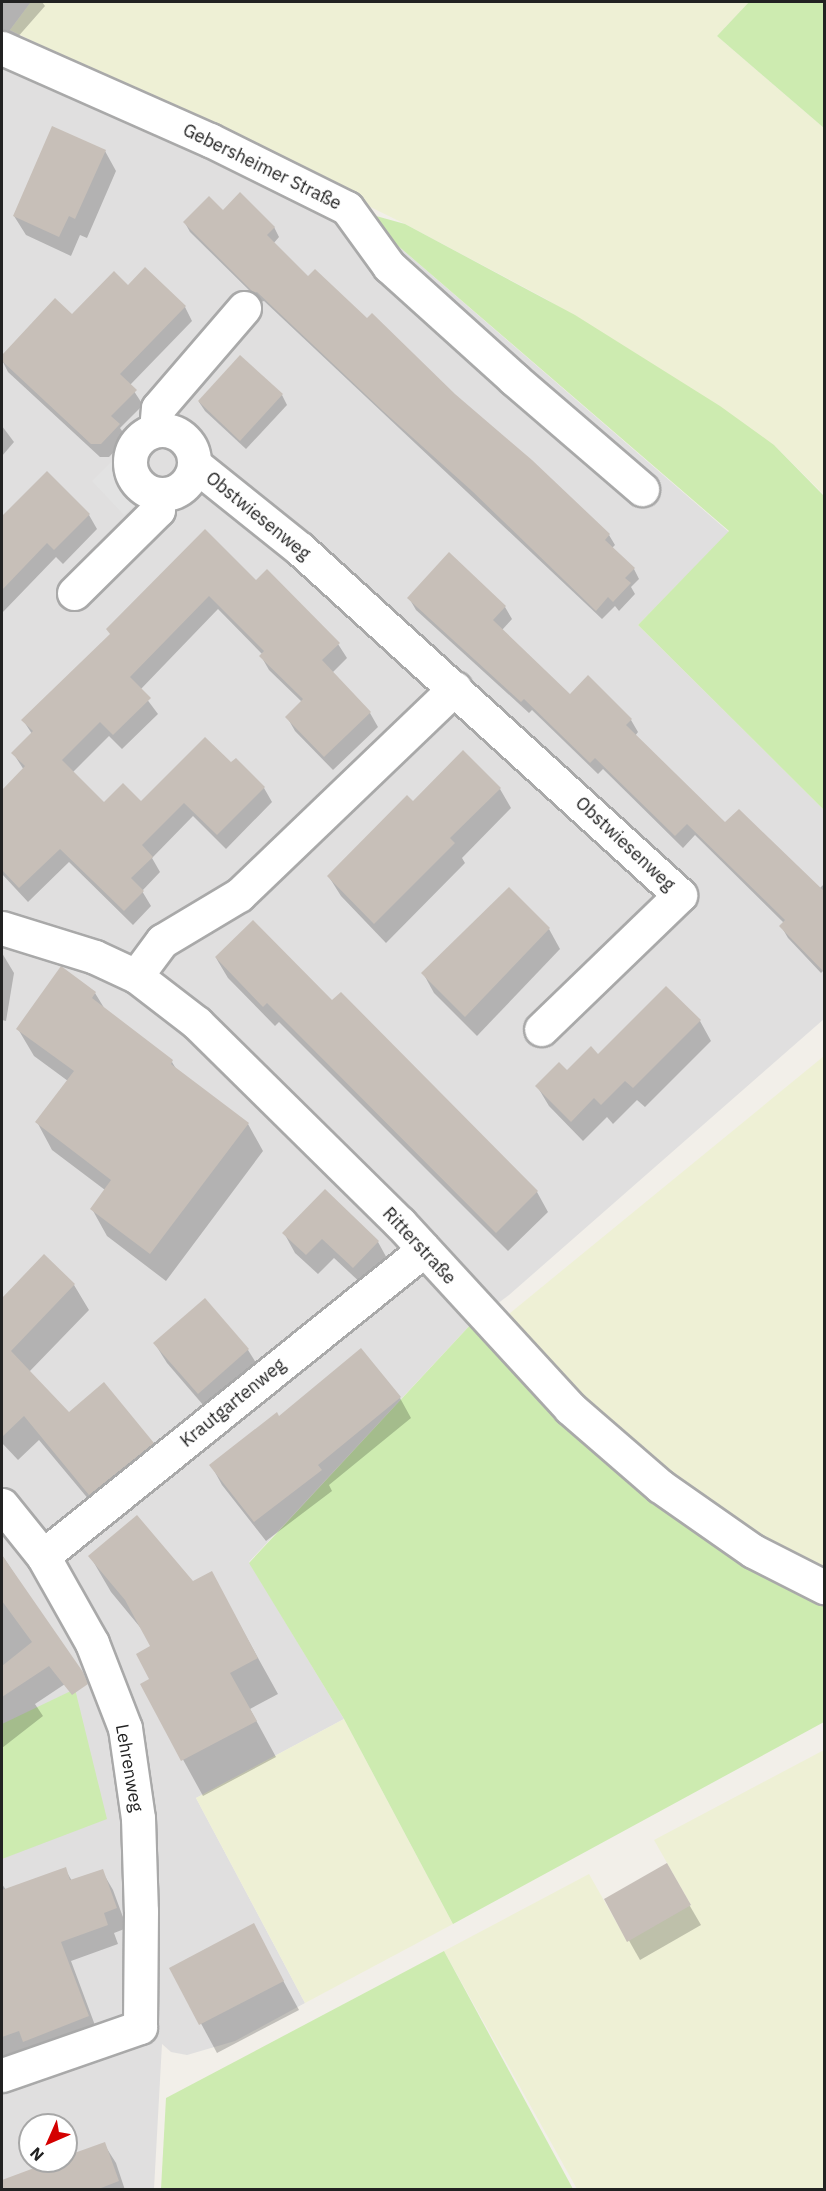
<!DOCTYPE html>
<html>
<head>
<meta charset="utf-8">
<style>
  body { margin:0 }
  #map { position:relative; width:826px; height:2191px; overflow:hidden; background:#f2efe9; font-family:"IBM Plex Sans",sans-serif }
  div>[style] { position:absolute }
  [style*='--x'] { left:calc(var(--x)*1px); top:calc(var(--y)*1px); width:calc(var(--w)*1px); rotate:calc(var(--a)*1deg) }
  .residential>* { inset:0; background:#e0dfdf }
  .farmland>* { inset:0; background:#eef0d5 }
  .grass>* { inset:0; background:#cdebb0 }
  .parking>* { inset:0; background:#e2e2e2 }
  .shadow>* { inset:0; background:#0003 }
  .building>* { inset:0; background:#c7bfb8 }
  .roads { filter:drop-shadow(2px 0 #a9a9a9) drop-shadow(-2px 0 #a9a9a9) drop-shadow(0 2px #a9a9a9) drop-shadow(0 -2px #a9a9a9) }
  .minor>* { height:33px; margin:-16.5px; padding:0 16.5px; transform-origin:16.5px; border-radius:16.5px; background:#fff }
  .minor>.ring { margin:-16.5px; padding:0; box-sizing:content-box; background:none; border:33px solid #fff; border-radius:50% }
  span { translate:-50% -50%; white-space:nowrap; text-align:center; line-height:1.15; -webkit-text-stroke:5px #fff; paint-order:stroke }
  .street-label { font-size:18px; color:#222 }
  .frame { position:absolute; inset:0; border:3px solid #222; pointer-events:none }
  .north { position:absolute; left:18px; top:2113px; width:60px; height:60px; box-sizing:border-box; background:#fff; border:2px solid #a7a7a7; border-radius:50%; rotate:225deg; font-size:16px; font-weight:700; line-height:24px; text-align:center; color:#222 }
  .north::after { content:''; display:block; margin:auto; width:21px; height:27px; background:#d40000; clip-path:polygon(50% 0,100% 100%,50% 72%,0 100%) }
</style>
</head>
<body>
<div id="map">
  <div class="residential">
    <i style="clip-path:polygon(evenodd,2px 2px,31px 2px,10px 30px,375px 226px,729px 532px,638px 625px,824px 810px,824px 1019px,509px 1295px,473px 1322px,249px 1562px,344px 1719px,196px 1798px,305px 2003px,235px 2041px,187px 2055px,171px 2052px,162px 2044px,154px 2189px,2px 2190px,2px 2px,30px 2125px,66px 2125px,66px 2161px,30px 2161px,30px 2125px)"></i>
  </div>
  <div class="farmland">
    <i style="clip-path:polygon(31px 2px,749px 2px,717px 36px,824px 128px,824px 495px,774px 445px,546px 299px,405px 224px,10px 30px)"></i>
    <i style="clip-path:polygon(824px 1056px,824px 1573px,758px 1540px,666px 1476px,579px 1400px,504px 1318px)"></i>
    <i style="clip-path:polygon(344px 1719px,453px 1924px,305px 2003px,196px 1798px)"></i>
    <i style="clip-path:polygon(824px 1750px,824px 2189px,577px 2189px,444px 1951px,589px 1874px,627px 1941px,691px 1905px,654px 1840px)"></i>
  </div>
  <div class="grass">
    <i style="clip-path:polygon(749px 2px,824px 2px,824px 128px,717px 36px)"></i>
    <i style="clip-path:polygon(347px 208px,405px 224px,575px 315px,720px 406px,774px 445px,824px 496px,824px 810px,638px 625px,729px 531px,375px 226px)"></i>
    <i style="clip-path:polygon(473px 1322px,824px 1603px,824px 1722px,453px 1924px,344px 1719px,249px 1563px)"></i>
    <i style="clip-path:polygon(75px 1689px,107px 1819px,2px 1859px,2px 1724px)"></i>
    <i style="clip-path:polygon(444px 1951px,573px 2189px,161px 2189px,166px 2098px)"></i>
  </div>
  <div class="parking">
    <i style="clip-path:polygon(111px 462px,144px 496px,124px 515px,92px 481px)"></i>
  </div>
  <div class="shadow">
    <i style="clip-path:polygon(2px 2px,42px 2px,45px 6px,16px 39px,7px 30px,2px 41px)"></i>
    <i style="clip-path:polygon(105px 151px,116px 171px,87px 238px,80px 235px,71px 256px,26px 235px,14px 216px)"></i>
    <i style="clip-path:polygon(223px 212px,274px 227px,279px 237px,273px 244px,308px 279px,367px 321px,454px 395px,609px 535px,615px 545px,612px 548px,634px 569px,639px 579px,631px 587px,635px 594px,619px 611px,615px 606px,602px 619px,264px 301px,261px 302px,190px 232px,185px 223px)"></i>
    <i style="clip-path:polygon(55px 300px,72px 316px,185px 307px,192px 321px,130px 385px,143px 405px,120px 428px,127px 438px,109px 457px,100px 457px,8px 372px,2px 360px)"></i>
    <i style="clip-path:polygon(282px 395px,287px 405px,246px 449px,205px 411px,199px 402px)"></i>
    <i style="clip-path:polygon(2px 426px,14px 442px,2px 456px)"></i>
    <i style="clip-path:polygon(47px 473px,89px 515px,97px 529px,63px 564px,56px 557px,2px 613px,2px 519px)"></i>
    <i style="clip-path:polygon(205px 531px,256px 582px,338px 644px,347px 658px,332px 673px,370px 713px,378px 727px,333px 770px,295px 731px,287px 717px,302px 702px,269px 670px,261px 656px,262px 654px,218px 609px,140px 690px,158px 714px,122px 749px,109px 736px,72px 773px,104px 804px,141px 803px,231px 764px,264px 788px,272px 802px,226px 849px,193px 816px,152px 858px,160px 872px,142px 891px,151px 906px,133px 925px,69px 862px,28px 902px,2px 874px,2px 813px,14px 800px,24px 770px,13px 753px,32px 734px,23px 720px,111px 635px)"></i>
    <i style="clip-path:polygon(409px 598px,505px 607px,512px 619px,502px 630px,570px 696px,631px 720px,638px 732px,635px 736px,725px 825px,819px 889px,824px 884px,824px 970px,821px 973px,788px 938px,781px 926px,784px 923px,695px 835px,683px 848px,603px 769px,598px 774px,532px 710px,529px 713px,416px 610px)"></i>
    <i style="clip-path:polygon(500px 789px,511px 808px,462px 858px,465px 863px,386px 943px,341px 896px,329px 877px,413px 803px)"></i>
    <i style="clip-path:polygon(549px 929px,560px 949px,477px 1036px,434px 993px,423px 973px)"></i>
    <i style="clip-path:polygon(2px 953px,14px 973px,6px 1021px,2px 1020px)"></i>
    <i style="clip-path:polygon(216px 958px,332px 1002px,537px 1192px,548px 1212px,508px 1251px,279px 1022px,275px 1026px,228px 978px)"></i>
    <i style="clip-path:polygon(666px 988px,700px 1021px,711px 1041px,645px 1107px,637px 1100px,613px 1124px,607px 1117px,583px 1141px,549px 1106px,537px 1086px,598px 1056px)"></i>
    <i style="clip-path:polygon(95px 993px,106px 1011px,172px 1062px,178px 1072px,248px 1124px,263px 1151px,166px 1281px,107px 1236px,92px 1209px,105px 1190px,52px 1150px,37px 1122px,68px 1081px,34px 1056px,18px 1029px)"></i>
    <i style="clip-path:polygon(325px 1191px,378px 1242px,389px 1262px,365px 1287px,334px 1258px,318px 1274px,295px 1253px,284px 1233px)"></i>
    <i style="clip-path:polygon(44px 1256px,74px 1285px,89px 1310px,29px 1372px,69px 1414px,153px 1444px,167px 1468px,105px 1519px,39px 1440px,18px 1460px,2px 1443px,2px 1301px)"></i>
    <i style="clip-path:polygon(155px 1344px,248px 1350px,260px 1369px,210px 1413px,167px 1363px)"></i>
    <i style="clip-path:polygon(400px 1398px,411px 1418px,329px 1485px,332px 1491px,266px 1541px,222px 1485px,211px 1465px,279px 1418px)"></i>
    <i style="clip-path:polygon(2px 1555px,80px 1674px,35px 1704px,43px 1716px,2px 1748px)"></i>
    <i style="clip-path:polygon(90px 1556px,192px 1583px,211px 1573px,278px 1694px,250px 1709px,276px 1757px,203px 1796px,142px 1685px,151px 1679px,152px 1647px,144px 1632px,111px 1592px)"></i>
    <i style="clip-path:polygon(666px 1865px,701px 1925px,640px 1960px,606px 1900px)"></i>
    <i style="clip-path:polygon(65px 1869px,72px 1881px,102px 1871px,113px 1890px,127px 1928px,114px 1933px,118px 1944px,71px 1961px,99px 2036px,2px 2061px,2px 1884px,6px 1890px)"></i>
    <i style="clip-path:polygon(253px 1925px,299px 2010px,217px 2053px,171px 1968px)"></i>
    <i style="clip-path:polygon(104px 2144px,116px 2163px,125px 2190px,22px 2190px,57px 2161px,66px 2161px,66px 2158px)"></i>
  </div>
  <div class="building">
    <i style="clip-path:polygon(52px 126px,106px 150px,75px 219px,69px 216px,59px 237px,13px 216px)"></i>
    <i style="clip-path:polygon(240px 192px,275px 227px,267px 235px,308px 276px,315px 269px,367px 318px,372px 313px,455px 394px,532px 460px,610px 534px,605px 540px,635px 568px,625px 578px,631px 583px,613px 602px,608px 597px,596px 611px,472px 491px,383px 411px,257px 292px,254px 293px,183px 222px,209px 196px,223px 210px)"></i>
    <i style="clip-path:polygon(145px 267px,186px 306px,120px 374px,137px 390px,111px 416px,120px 424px,101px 444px,91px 444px,2px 361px,2px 355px,55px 298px,72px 314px,114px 271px,128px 285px)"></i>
    <i style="clip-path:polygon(240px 355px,283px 394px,240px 441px,198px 401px)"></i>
    <i style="clip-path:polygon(47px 471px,90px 514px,54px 550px,47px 543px,2px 590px,2px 516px)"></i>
    <i style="clip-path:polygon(205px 529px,256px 580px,267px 569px,340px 643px,322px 660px,371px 712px,324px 757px,285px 717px,303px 699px,259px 656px,264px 651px,209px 596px,130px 677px,151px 698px,113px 735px,100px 722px,62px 760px,104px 802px,123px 783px,141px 801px,205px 737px,231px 762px,236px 758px,265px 787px,217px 835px,184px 803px,142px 845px,153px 857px,131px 878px,144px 891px,124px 911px,60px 849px,19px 888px,2px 870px,2px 790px,25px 766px,11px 753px,33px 731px,21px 720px,110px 634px,106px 629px)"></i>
    <i style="clip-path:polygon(449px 552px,506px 606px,493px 620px,570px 694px,588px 675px,632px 719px,626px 725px,725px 822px,739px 809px,825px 892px,825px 973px,779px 926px,785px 920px,687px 824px,675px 836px,595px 758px,590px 763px,524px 699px,521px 702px,407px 598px)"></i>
    <i style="clip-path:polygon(463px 750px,501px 788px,450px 838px,455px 843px,374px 924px,327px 876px,407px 795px,413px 801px)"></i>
    <i style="clip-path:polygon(509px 887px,550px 928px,465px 1017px,421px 973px)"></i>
    <i style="clip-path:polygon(253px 920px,332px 1000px,341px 992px,538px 1191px,496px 1233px,267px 1003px,263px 1007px,215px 957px)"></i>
    <i style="clip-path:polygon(61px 966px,96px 992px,92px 998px,173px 1060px,171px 1064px,249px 1123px,150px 1254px,90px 1209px,111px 1180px,35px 1122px,74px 1071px,16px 1029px)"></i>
    <i style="clip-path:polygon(666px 986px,701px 1020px,633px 1088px,625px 1081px,601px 1105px,594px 1098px,571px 1122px,535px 1086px,559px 1062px,567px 1070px,591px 1046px,598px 1054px)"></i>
    <i style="clip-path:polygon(325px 1189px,379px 1241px,353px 1268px,322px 1239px,306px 1255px,282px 1233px)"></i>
    <i style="clip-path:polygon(44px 1254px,75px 1284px,11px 1351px,69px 1412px,104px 1382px,154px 1443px,89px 1495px,24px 1416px,2px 1437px,2px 1298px)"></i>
    <i style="clip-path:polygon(205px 1298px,249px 1349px,198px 1394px,153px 1343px)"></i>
    <i style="clip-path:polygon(361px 1348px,401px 1397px,318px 1465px,322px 1470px,254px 1522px,209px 1465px,277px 1412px,279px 1416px)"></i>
    <i style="clip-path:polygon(137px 1515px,193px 1581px,212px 1571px,258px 1658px,230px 1673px,257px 1721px,181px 1761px,140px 1684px,149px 1679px,136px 1654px,150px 1646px,125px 1600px,88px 1556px)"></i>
    <i style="clip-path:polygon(2px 1555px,83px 1672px,88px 1684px,72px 1695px,49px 1666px,2px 1697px,2px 1666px,32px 1642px,2px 1601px)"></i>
    <i style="clip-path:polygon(667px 1863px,691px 1905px,627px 1942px,604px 1899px)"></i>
    <i style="clip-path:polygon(66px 1867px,70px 1880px,103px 1869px,117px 1908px,104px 1913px,108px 1925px,61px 1942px,89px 2016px,23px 2042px,19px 2031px,2px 2037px,2px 1890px)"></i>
    <i style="clip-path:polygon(254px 1923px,284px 1981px,199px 2025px,169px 1968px)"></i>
    <i style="clip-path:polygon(105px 2142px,119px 2181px,96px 2190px,2px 2190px,2px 2180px,53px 2161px,66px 2161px,66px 2156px)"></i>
  </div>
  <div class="roads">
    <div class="minor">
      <i style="--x:2;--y:48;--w:227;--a:23.9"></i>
      <i style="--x:210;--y:140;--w:153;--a:26.4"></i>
      <i style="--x:347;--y:208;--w:72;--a:54.1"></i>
      <i style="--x:389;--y:266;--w:169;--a:42.1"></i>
      <i style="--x:514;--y:379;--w:169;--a:40.7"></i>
      <i class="ring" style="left:130px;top:430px;width:31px;height:31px"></i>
      <i style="--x:156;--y:430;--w:22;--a:-85"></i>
      <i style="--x:158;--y:408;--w:132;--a:-49.3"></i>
      <i style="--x:194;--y:464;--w:136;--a:38.7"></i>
      <i style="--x:300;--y:549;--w:514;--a:42.32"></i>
      <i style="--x:680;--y:895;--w:193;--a:136"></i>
      <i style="--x:74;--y:593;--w:118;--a:-44.7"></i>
      <i style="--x:158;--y:510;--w:16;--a:-94"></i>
      <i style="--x:2;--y:928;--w:97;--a:17.3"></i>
      <i style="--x:95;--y:957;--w:45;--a:24.9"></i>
      <i style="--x:136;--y:976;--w:77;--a:37.6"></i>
      <i style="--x:197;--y:1023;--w:285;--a:44.6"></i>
      <i style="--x:400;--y:1223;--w:251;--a:47.4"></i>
      <i style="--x:570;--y:1408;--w:119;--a:40.9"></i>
      <i style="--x:660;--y:1486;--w:113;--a:35"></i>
      <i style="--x:753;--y:1551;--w:80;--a:26.9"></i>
      <i style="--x:136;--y:976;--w:44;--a:-53.4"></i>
      <i style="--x:162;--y:941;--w:90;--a:-30.9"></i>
      <i style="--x:239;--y:895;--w:299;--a:-43.8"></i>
      <i style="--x:2;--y:1505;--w:65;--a:51.2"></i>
      <i style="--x:43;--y:1556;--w:100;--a:60.6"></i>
      <i style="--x:92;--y:1643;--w:91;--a:68.8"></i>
      <i style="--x:125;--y:1728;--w:91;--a:81.8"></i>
      <i style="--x:138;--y:1818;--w:93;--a:88.2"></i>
      <i style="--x:141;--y:1911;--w:116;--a:90.5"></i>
      <i style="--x:140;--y:2027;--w:146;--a:160.8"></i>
      <i style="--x:43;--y:1556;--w:489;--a:-38.8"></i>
    </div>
  </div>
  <div class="street-label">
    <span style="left:262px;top:167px;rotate:26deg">Gebersheimer Straße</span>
    <span style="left:258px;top:516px;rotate:39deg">Obstwiesenweg</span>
    <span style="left:625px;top:844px;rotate:43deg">Obstwiesenweg</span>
    <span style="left:419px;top:1246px;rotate:47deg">Ritterstraße</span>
    <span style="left:233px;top:1403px;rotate:-39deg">Krautgartenweg</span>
    <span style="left:129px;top:1768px;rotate:80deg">Lehrenweg</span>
  </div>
  <div class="frame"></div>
  <div class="north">N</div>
</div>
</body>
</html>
